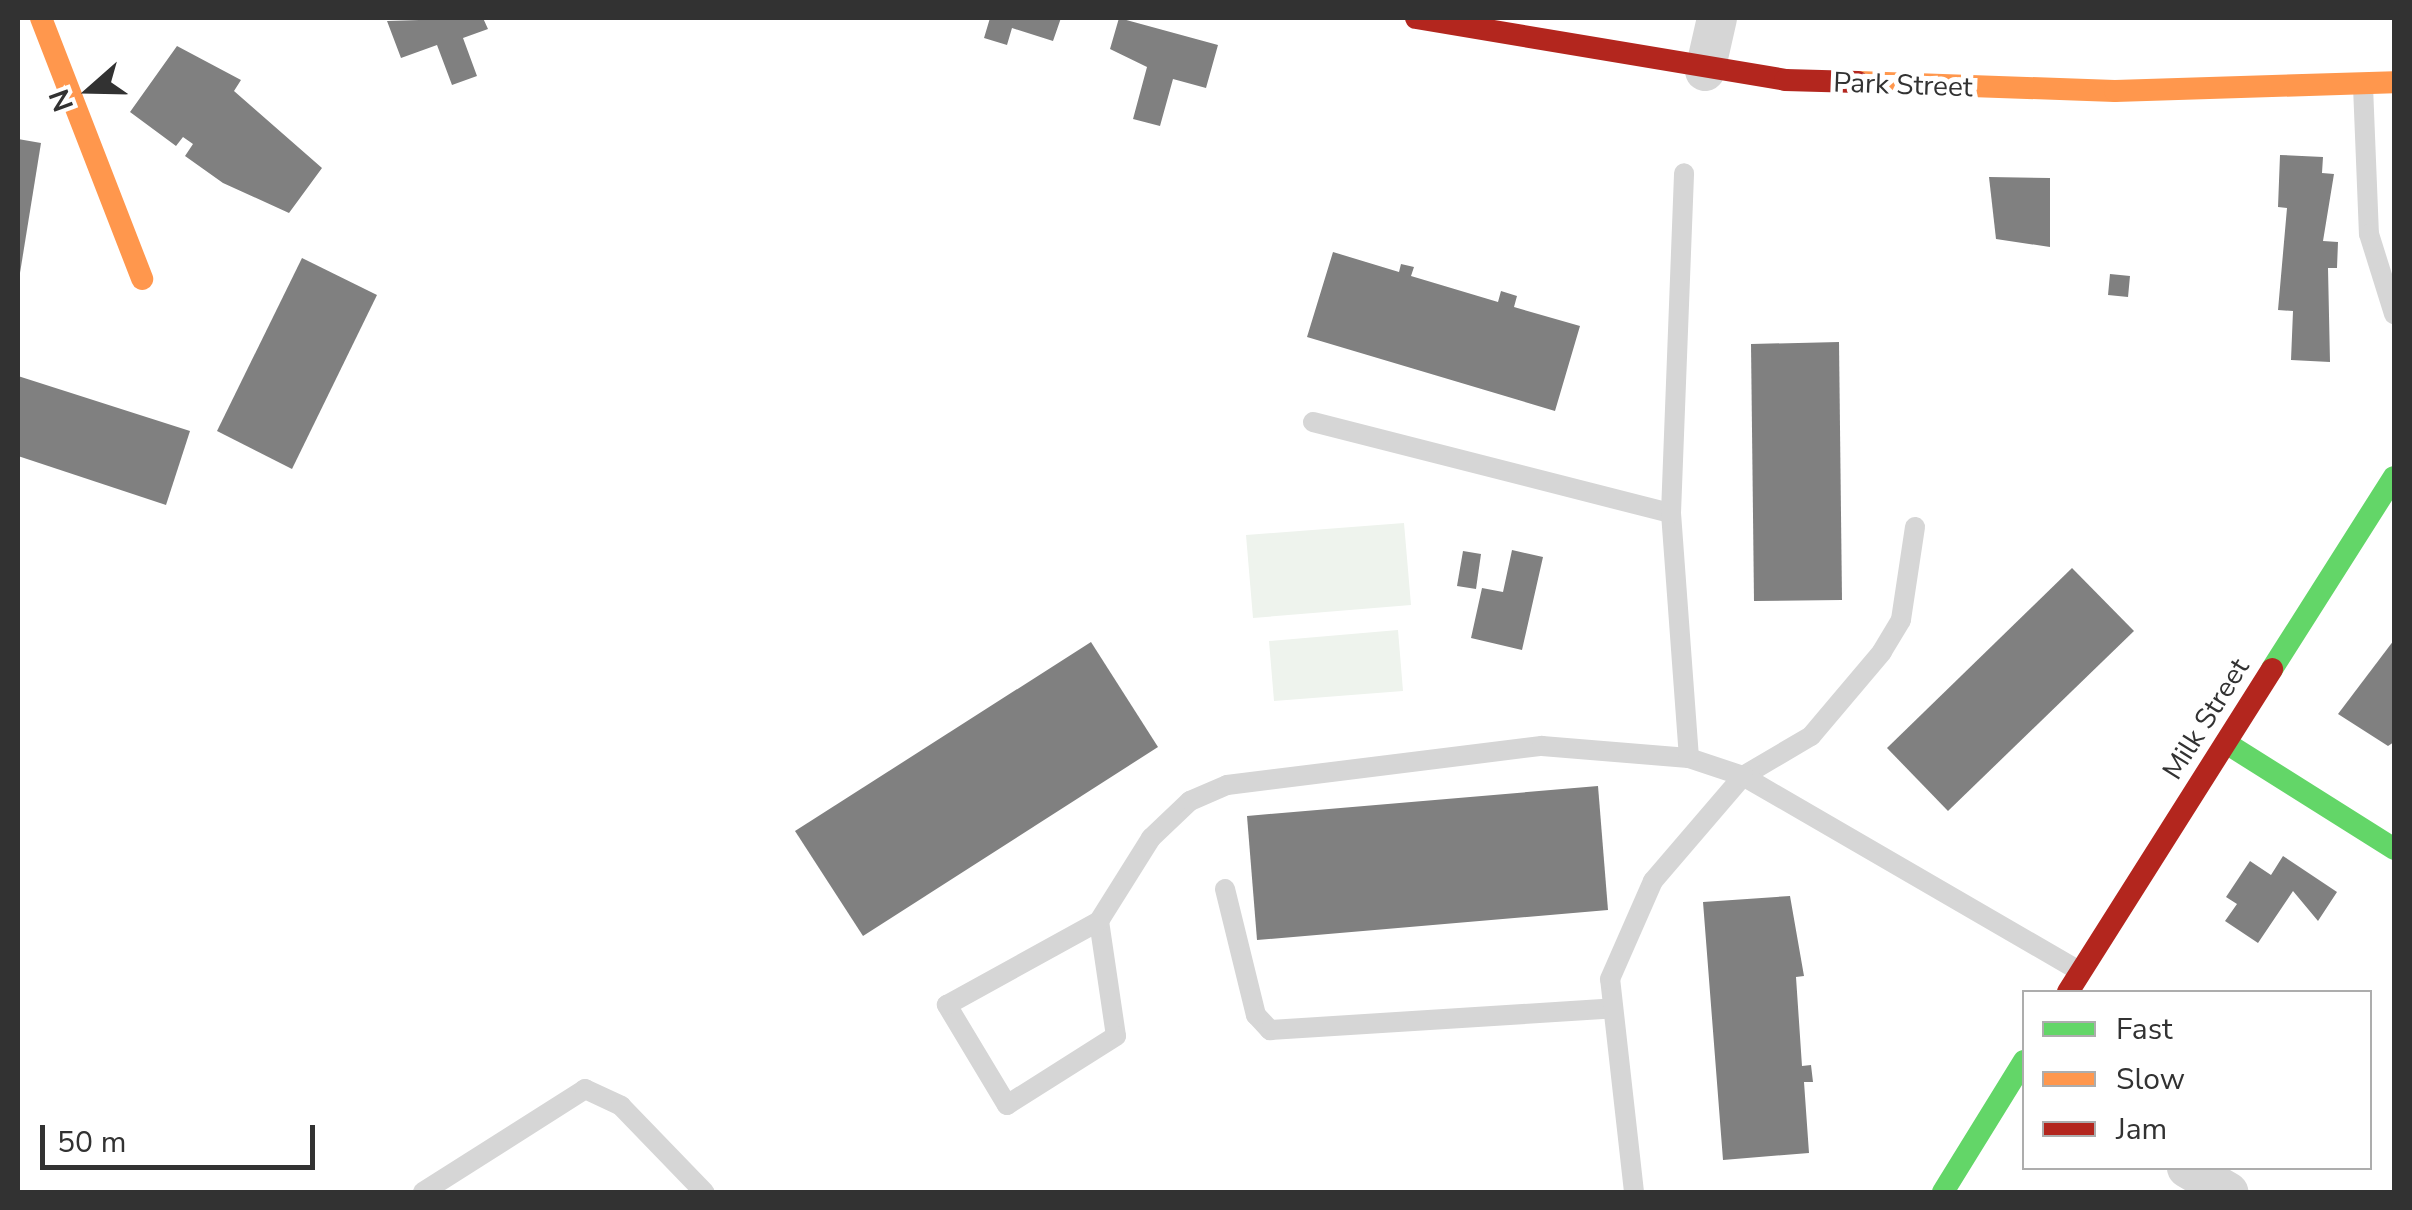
<!DOCTYPE html>
<html>
<head>
<meta charset="utf-8">
<style>
  body { margin:0 }
  #map { position:relative; width:2412px; height:1210px; overflow:hidden; background:#fff; font-family:"Nunito Sans",sans-serif }
  div>[style] { position:absolute }
  [style*='--x'] { left:calc(var(--x)*1px); top:calc(var(--y)*1px); width:calc(var(--w)*1px); rotate:calc(var(--a)*1deg) }
  .green>* { inset:0; background:#eef3ed }
  .building>* { inset:0; background:#808080 }
  .lane>* { height:20px; margin:-10px; padding:0 10px; transform-origin:10px; border-radius:10px; background:#d6d6d6 }
  .street>* { height:40px; margin:-20px; padding:0 20px; transform-origin:20px; border-radius:20px; background:#d6d6d6 }
  .fast>* { height:22px; margin:-11px; padding:0 11px; transform-origin:11px; border-radius:11px; background:#63d668 }
  .slow>* { height:22px; margin:-11px; padding:0 11px; transform-origin:11px; border-radius:11px; background:#ff974d }
  .jam>* { height:22px; margin:-11px; padding:0 11px; transform-origin:11px; border-radius:11px; background:#b3261e }
  span { translate:-50% -50%; white-space:nowrap; text-align:center; line-height:1.15; -webkit-text-stroke:10px #fff; paint-order:stroke }
  .street-label { font-size:28px; color:#323232 }
  .frame { position:absolute; inset:0; border:20px solid #323232; pointer-events:none }
  .legend { position:absolute; left:2022px; top:990px; width:350px; height:180px; box-sizing:border-box; background:#fff; border:2px solid #adadad; margin:0; padding:12px 18px; list-style:none; font-size:30px; color:#323232 }
  .legend li { display:flex; align-items:center; gap:20px; height:50px }
  .legend b { width:50px; border:2px solid #adadad }
  .north { position:absolute; left:40px; top:40px; width:100px; height:100px; -webkit-text-stroke:8px #fff; paint-order:stroke; rotate:250deg; font-size:28px; font-weight:700; line-height:40px; text-align:center; color:#323232 }
  .north::after { content:''; display:block; margin:auto; width:35px; height:45px; background:#323232; clip-path:polygon(50% 0,100% 100%,50% 72%,0 100%) }
  .scale { position:absolute; left:40px; top:1125px; width:275px; height:45px; box-sizing:border-box; border:5px solid #323232; border-top:0; padding-left:12px; font-size:30px; line-height:35px; white-space:nowrap; color:#323232; -webkit-text-stroke:8px #fff; paint-order:stroke }
</style>
</head>
<body>
<div id="map">
  <div class="green">
    <i style="clip-path:polygon(1404px 523px,1411px 605px,1253px 618px,1246px 535px)"></i>
    <i style="clip-path:polygon(1398px 630px,1403px 691px,1274px 701px,1269px 641px)"></i>
  </div>
  <div class="building">
    <i style="clip-path:polygon(483px 18px,488px 29px,463px 38px,477px 76px,452px 85px,437px 45px,401px 58px,387px 21px)"></i>
    <i style="clip-path:polygon(990px 18px,1061px 18px,1053px 41px,1012px 28px,1007px 45px,984px 38px)"></i>
    <i style="clip-path:polygon(1119px 18px,1218px 45px,1206px 88px,1173px 79px,1160px 126px,1133px 119px,1147px 67px,1110px 49px)"></i>
    <i style="clip-path:polygon(177px 46px,241px 80px,234px 91px,322px 168px,289px 213px,223px 183px,185px 156px,193px 144px,183px 137px,176px 146px,130px 112px)"></i>
    <i style="clip-path:polygon(18px 139px,41px 143px,20px 273px,18px 273px)"></i>
    <i style="clip-path:polygon(2280px 155px,2323px 157px,2322px 173px,2334px 174px,2323px 241px,2338px 242px,2337px 268px,2328px 268px,2330px 362px,2291px 360px,2293px 311px,2278px 310px,2287px 208px,2278px 207px)"></i>
    <i style="clip-path:polygon(1989px 177px,2050px 178px,2050px 247px,1996px 239px)"></i>
    <i style="clip-path:polygon(1333px 252px,1399px 272px,1401px 264px,1414px 267px,1411px 276px,1498px 302px,1501px 291px,1517px 296px,1514px 307px,1580px 326px,1555px 411px,1307px 337px)"></i>
    <i style="clip-path:polygon(302px 258px,377px 295px,292px 469px,217px 431px)"></i>
    <i style="clip-path:polygon(2110px 274px,2130px 276px,2128px 297px,2108px 295px)"></i>
    <i style="clip-path:polygon(1839px 342px,1842px 600px,1754px 601px,1751px 344px)"></i>
    <i style="clip-path:polygon(18px 376px,190px 431px,166px 505px,18px 456px)"></i>
    <i style="clip-path:polygon(1512px 550px,1543px 557px,1522px 650px,1471px 638px,1482px 588px,1503px 592px)"></i>
    <i style="clip-path:polygon(1463px 551px,1481px 554px,1476px 589px,1457px 586px)"></i>
    <i style="clip-path:polygon(2072px 568px,2134px 631px,1948px 811px,1887px 748px)"></i>
    <i style="clip-path:polygon(2394px 640px,2394px 742px,2388px 746px,2338px 714px)"></i>
    <i style="clip-path:polygon(1091px 642px,1158px 747px,863px 936px,795px 831px)"></i>
    <i style="clip-path:polygon(1598px 786px,1608px 910px,1257px 940px,1247px 816px)"></i>
    <i style="clip-path:polygon(2283px 856px,2337px 892px,2318px 921px,2293px 891px,2258px 943px,2225px 921px,2237px 904px,2226px 897px,2250px 861px,2271px 875px)"></i>
    <i style="clip-path:polygon(1790px 896px,1804px 976px,1796px 977px,1802px 1066px,1811px 1065px,1813px 1082px,1804px 1082px,1809px 1153px,1723px 1160px,1703px 902px)"></i>
  </div>
  <div class="lane">
    <i style="--x:2363;--y:86;--w:148;--a:87.7"></i>
    <i style="--x:2369;--y:234;--w:84;--a:72.6"></i>
    <i style="--x:1313;--y:422;--w:369;--a:14.3"></i>
    <i style="--x:1915;--y:527;--w:94;--a:98.6"></i>
    <i style="--x:1901;--y:620;--w:37;--a:121"></i>
    <i style="--x:1882;--y:652;--w:110;--a:130.2"></i>
    <i style="--x:1811;--y:736;--w:79;--a:149.5"></i>
    <i style="--x:1743;--y:776;--w:387;--a:30.1"></i>
    <i style="--x:1225;--y:889;--w:130;--a:76.2"></i>
    <i style="--x:1256;--y:1015;--w:21;--a:47"></i>
    <i style="--x:1270;--y:1030;--w:337;--a:-3.6"></i>
    <i style="--x:1099;--y:921;--w:116;--a:81.6"></i>
    <i style="--x:1116;--y:1036;--w:129;--a:147.7"></i>
    <i style="--x:1007;--y:1105;--w:117;--a:-121"></i>
    <i style="--x:947;--y:1005;--w:174;--a:-28.9"></i>
    <i style="--x:1099;--y:921;--w:98;--a:-57.9"></i>
    <i style="--x:1151;--y:838;--w:54;--a:-43.5"></i>
    <i style="--x:1190;--y:801;--w:40;--a:-23.4"></i>
    <i style="--x:1227;--y:785;--w:317;--a:-7.1"></i>
    <i style="--x:1542;--y:746;--w:147;--a:4.7"></i>
    <i style="--x:423;--y:1192;--w:192;--a:-32.4"></i>
    <i style="--x:585;--y:1089;--w:40;--a:25"></i>
    <i style="--x:621;--y:1106;--w:120;--a:46"></i>
    <i style="--x:1634;--y:1192;--w:214;--a:-96.4"></i>
    <i style="--x:1610;--y:979;--w:107;--a:-66.3"></i>
    <i style="--x:1653;--y:881;--w:138;--a:-49.4"></i>
    <i style="--x:1743;--y:776;--w:57;--a:-161.6"></i>
    <i style="--x:1689;--y:758;--w:246;--a:-94.2"></i>
    <i style="--x:1671;--y:513;--w:340;--a:-87.8"></i>
  </div>
  <div class="street">
    <i style="--x:1705;--y:71;--w:54;--a:-77.2"></i>
    <i style="--x:2187;--y:1168;--w:48;--a:30.3"></i>
  </div>
  <div class="fast">
    <i style="--x:2272;--y:669;--w:227;--a:-57.6"></i>
    <i style="--x:2226;--y:743;--w:199;--a:32.2"></i>
    <i style="--x:1943;--y:1192;--w:154;--a:-58.3"></i>
  </div>
  <div class="slow">
    <i style="--x:41;--y:18;--w:280;--a:68.8"></i>
    <i style="--x:1858;--y:82;--w:257;--a:2"></i>
    <i style="--x:2115;--y:91;--w:279;--a:-1.8"></i>
  </div>
  <div class="jam">
    <i style="--x:1416;--y:18;--w:374;--a:9.5"></i>
    <i style="--x:1785;--y:80;--w:73;--a:1.6"></i>
    <i style="--x:2068;--y:992;--w:382;--a:-57.7"></i>
  </div>
  <div class="street-label">
    <span style="left:1903px;top:85px;rotate:2deg">Park Street</span>
    <span style="left:2206px;top:719px;rotate:-58deg">Milk Street</span>
  </div>
  <div class="frame"></div>
  <ul class="legend">
  <li><b style="height:12px;background:#63d668"></b>Fast</li>
  <li><b style="height:12px;background:#ff974d"></b>Slow</li>
  <li><b style="height:12px;background:#b3261e"></b>Jam</li>
  </ul>
  <div class="north">N</div>
  <div class="scale">50 m</div>
</div>
</body>
</html>
